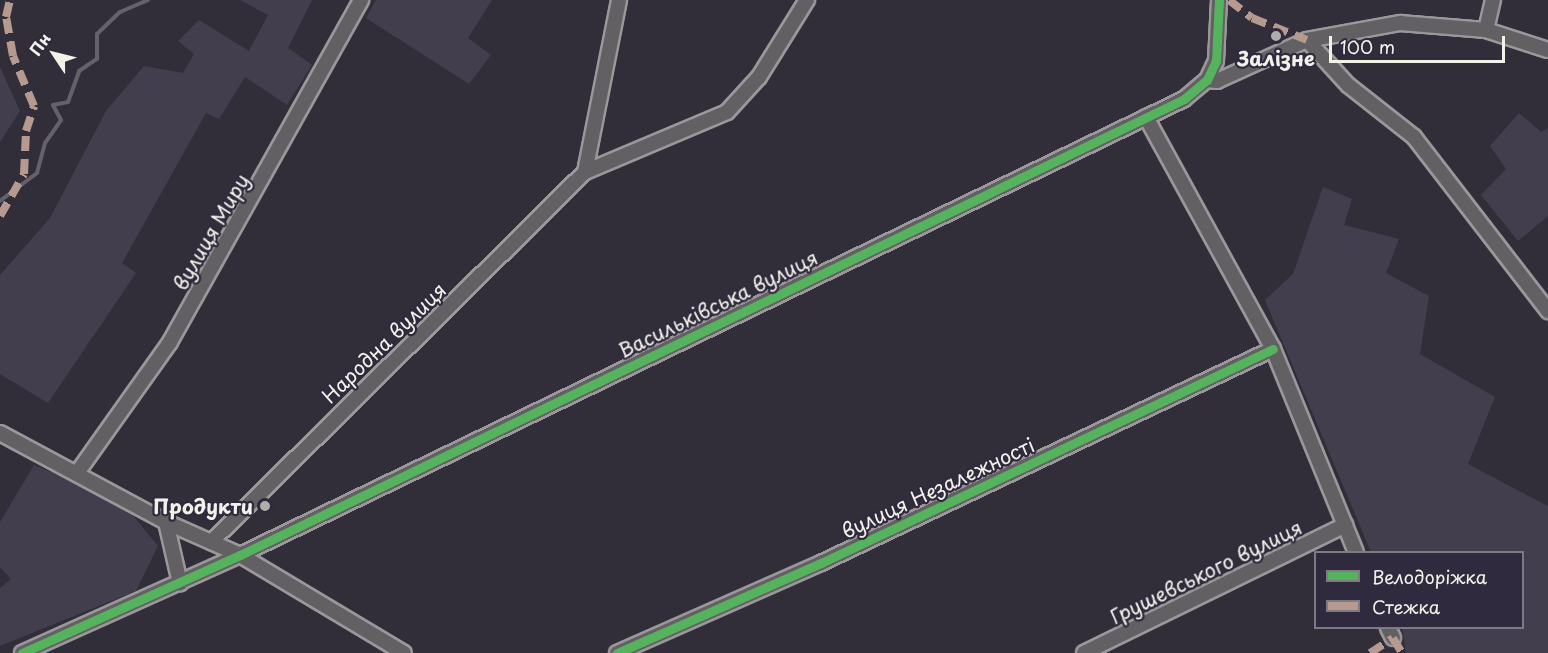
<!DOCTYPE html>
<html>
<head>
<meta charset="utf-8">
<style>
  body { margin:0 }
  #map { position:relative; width:1548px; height:653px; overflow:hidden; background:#312e39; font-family:"Playpen Sans",sans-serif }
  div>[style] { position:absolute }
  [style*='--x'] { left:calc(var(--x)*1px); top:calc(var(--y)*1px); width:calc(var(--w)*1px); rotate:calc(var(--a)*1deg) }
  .green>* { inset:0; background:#423e4d }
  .stream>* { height:4px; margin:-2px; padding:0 2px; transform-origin:2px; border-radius:2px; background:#65616b }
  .roads { filter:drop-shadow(2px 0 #9a989b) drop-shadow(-2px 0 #9a989b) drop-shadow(0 2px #9a989b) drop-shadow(0 -2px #9a989b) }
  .minor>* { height:14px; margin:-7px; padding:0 7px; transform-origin:7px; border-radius:7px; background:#626063 }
  .quiet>* { height:8px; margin-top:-4px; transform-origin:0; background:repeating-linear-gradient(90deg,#b69a8f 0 15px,transparent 0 23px) }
  .cycleway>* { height:9px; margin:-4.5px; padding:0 4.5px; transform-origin:4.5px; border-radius:4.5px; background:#56b35d }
  .dots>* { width:16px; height:16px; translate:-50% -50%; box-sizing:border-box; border:3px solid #2f2a3d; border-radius:50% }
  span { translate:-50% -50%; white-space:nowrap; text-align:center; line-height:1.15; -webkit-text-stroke:4.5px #2f2a3d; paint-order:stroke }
  .poi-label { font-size:20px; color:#f4f1e8; font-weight:700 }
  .right { translate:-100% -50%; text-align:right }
  .street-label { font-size:20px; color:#f4f1e8 }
  .legend { position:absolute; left:1314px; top:551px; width:210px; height:78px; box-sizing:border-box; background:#2f2a3d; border:2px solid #7e7a81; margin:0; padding:8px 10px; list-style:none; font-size:18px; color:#f4f1e8 }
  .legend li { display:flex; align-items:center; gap:12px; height:30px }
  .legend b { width:30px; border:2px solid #7e7a81 }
  .north { position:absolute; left:24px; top:24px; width:60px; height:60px; -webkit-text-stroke:4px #2f2a3d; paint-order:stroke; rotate:305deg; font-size:16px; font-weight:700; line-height:24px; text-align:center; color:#f4f1e8 }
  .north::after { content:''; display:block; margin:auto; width:21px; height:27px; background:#f4f1e8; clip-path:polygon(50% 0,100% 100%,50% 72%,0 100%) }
  .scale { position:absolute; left:1329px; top:36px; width:176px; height:27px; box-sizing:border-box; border:3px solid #f4f1e8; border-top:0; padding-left:8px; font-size:18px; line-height:21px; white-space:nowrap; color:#f4f1e8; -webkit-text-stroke:4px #2f2a3d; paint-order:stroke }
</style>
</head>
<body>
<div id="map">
  <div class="green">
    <i style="clip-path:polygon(240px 0,312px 0,288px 48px,312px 65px,287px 105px,245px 77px,219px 119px,206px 113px,122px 263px,136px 273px,48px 403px,0 374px,0 275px,50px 218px,106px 111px,144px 66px,183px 73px,194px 54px,178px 41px,199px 20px,249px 51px,268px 15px)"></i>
    <i style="clip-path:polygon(376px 0,492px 0,468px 38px,491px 55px,469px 84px,366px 18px)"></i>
    <i style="clip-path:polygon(0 67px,20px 111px,0 142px)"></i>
    <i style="clip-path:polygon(1519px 113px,1541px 132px,1548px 128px,1548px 216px,1518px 241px,1481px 195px,1506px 169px,1490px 146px)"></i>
    <i style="clip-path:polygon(1323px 187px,1352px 199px,1344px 225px,1399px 239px,1386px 273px,1429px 296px,1420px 354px,1495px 397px,1468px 464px,1548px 506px,1548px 653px,1406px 653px,1402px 628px,1522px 628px,1522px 552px,1371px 552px,1265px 300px,1293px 274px)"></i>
    <i style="clip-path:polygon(34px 465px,120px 500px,158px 546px,136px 591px,0 646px,0 588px,11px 579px,0 567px,0 522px)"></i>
  </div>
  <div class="stream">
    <i style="--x:0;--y:201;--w:46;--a:-37.1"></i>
    <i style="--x:37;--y:173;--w:31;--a:-75"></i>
    <i style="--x:45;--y:143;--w:28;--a:-55"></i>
    <i style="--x:61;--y:120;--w:17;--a:-118"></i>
    <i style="--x:53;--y:105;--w:15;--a:-11"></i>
    <i style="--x:68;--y:102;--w:33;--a:-70"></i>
    <i style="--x:79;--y:71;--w:22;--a:-34"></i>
    <i style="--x:97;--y:59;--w:25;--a:-90"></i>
    <i style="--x:97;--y:34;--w:32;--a:-44"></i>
    <i style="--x:120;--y:12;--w:30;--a:-23"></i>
  </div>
  <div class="roads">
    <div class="minor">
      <i style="--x:1486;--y:30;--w:31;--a:-77"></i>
      <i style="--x:1307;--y:40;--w:61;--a:47.7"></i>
      <i style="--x:1348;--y:85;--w:84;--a:38.2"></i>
      <i style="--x:1414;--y:137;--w:220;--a:52.4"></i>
      <i style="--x:1207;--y:80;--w:10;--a:6"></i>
      <i style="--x:1217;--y:81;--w:99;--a:-24.5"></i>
      <i style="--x:1307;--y:40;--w:95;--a:-10.4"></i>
      <i style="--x:1400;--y:23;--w:86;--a:4.7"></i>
      <i style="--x:1486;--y:30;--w:65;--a:17.9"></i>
      <i style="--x:1146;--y:117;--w:264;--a:61.3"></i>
      <i style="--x:1273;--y:349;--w:219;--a:67.8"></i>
      <i style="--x:585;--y:172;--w:154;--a:-22.9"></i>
      <i style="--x:727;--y:112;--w:47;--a:-47.6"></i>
      <i style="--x:759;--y:77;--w:91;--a:-58.1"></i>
      <i style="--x:0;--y:433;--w:188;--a:28.2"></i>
      <i style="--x:166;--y:522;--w:63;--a:77.1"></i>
      <i style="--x:77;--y:473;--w:161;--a:-54.6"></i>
      <i style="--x:170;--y:342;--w:392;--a:-60.8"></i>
      <i style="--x:166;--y:522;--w:81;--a:24"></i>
      <i style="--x:240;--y:555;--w:191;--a:30.9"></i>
      <i style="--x:211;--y:542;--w:526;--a:-44.69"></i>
      <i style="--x:585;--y:172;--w:175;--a:-78.8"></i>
      <i style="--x:1388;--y:628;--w:11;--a:63"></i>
      <i style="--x:22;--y:653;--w:239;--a:-24.2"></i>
      <i style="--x:240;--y:555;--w:1048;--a:-25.78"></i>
      <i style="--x:1184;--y:99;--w:30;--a:-40"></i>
      <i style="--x:1207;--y:80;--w:21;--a:-65"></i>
      <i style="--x:1216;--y:61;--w:61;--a:-87.2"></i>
      <i style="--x:617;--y:653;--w:223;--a:-23.8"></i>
      <i style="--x:821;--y:563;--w:500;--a:-25.34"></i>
      <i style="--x:1084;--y:653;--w:291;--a:-26.1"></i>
    </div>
  </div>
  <div class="quiet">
    <i style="--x:1229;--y:0;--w:29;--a:38"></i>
    <i style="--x:1252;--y:18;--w:59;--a:21.8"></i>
    <i style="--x:0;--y:216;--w:48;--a:-60.3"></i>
    <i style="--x:24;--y:174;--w:43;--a:-87.3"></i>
    <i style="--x:26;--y:131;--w:26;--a:-72"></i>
    <i style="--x:34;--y:106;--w:54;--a:-112.8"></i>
    <i style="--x:13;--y:56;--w:40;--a:-100"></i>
    <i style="--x:6;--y:17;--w:17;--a:-77"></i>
    <i style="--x:1370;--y:653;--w:27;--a:-33"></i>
    <i style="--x:1393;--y:638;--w:17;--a:59"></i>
  </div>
  <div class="cycleway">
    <i style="--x:22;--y:653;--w:239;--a:-24.2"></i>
    <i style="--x:240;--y:555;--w:1048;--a:-25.78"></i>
    <i style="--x:1184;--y:99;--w:30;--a:-40"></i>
    <i style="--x:1207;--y:80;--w:21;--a:-65"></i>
    <i style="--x:1216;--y:61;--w:61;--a:-87.2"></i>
    <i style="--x:617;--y:653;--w:223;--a:-23.8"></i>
    <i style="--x:821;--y:563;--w:500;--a:-25.34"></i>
  </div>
  <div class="dots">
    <i style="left:1276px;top:36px;background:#b0adab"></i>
    <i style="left:265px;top:506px;background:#b0adab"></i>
  </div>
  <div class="poi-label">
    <span style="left:1276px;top:58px">Залізне</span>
    <span class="right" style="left:253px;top:506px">Продукти</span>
  </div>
  <div class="street-label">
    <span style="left:211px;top:232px;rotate:-60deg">вулиця Миру</span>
    <span style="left:718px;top:304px;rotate:-26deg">Васильківська вулиця</span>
    <span style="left:384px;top:343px;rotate:-44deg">Народна вулиця</span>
    <span style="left:938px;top:488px;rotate:-25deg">вулиця Незалежності</span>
    <span style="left:1206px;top:572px;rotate:-26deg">Грушевського вулиця</span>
  </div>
  <ul class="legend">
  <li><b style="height:8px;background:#56b35d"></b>Велодоріжка</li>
  <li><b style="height:8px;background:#b69a8f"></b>Стежка</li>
  </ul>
  <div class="north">Пн</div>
  <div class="scale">100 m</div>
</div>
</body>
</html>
